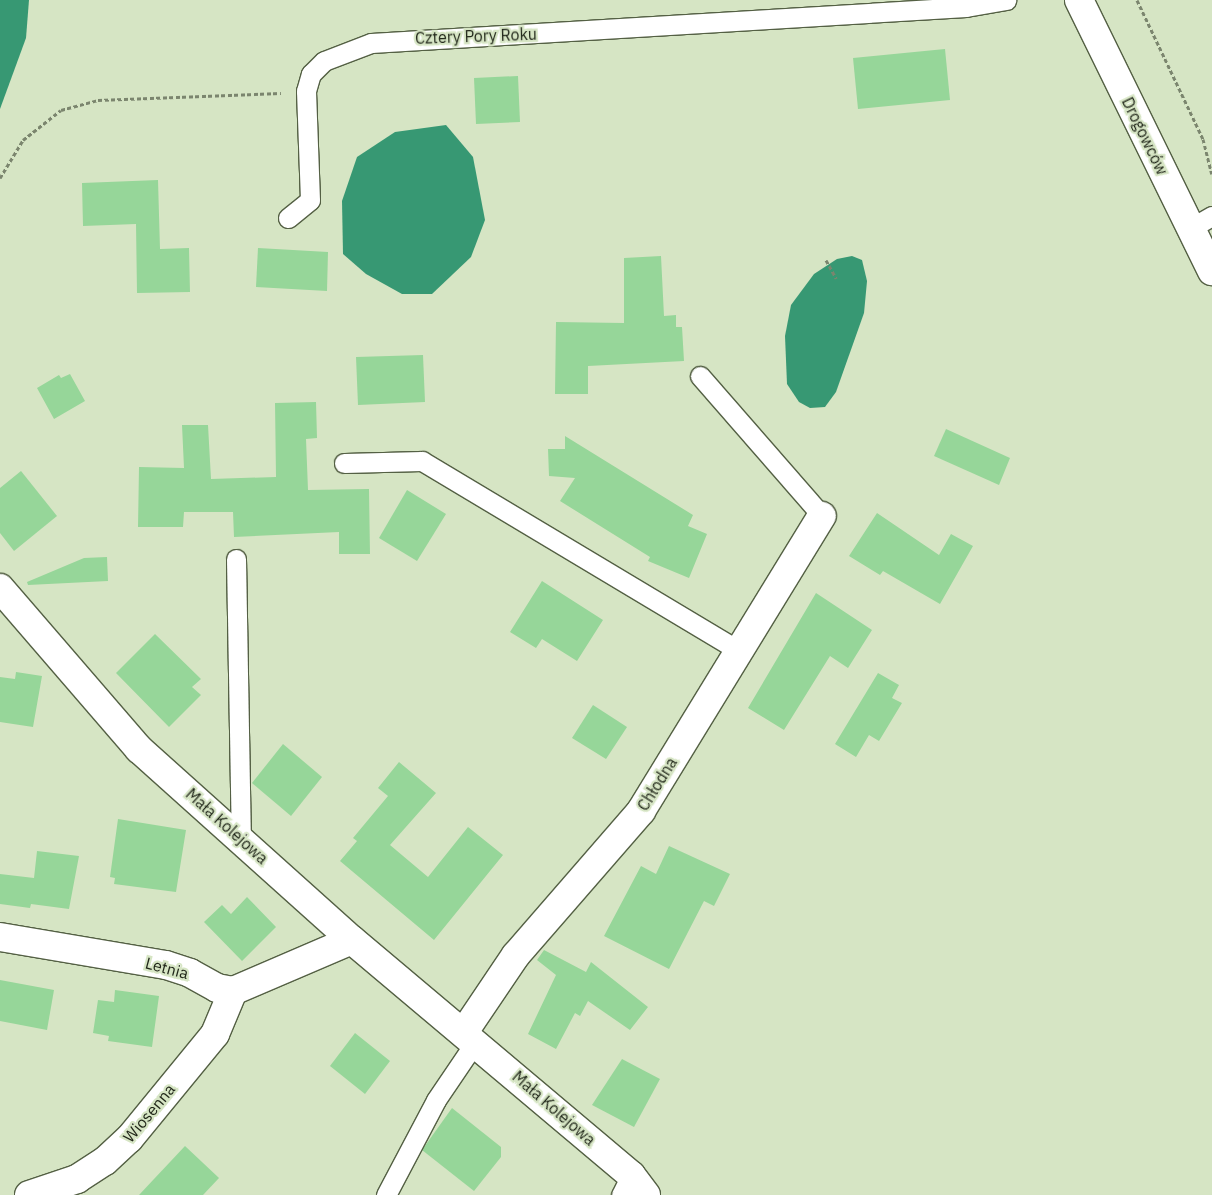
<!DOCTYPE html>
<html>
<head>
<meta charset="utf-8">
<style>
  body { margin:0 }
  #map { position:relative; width:1212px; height:1195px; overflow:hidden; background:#d6e5c4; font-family:"IBM Plex Sans",sans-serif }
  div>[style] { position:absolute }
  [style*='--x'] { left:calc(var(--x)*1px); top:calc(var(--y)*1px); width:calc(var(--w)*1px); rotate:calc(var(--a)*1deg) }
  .water>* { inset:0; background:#379873 }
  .building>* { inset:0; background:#96d699 }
  .path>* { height:3px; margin-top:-1.5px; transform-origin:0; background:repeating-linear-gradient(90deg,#7b856e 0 4px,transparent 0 6.5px) }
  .roads { filter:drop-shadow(1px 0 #546044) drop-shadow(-1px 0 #546044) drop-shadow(0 1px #546044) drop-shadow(0 -1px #546044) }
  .lane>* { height:19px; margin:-9.5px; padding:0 9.5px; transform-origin:9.5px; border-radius:9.5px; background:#fff }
  .street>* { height:28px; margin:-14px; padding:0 14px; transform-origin:14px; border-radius:14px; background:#fff }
  .secondary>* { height:28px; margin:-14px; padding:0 14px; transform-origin:14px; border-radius:14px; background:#fff }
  span { translate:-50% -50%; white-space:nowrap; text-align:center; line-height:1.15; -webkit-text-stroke:4.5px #d6e5c4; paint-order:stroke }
  .street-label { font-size:16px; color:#1f2518 }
</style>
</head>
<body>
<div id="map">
  <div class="water">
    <i style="clip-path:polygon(0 0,29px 0,26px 38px,0 109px)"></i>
    <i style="clip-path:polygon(446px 125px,473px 157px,485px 220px,471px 257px,432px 294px,402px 294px,366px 274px,343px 254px,342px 201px,357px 157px,395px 132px)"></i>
    <i style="clip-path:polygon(852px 256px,862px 260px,867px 281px,864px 313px,836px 392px,825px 407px,810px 408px,799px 402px,787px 384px,785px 336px,791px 305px,814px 274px,837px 259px)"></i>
  </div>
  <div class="building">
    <i style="clip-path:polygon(945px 49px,950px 100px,858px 109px,853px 58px)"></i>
    <i style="clip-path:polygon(518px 76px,520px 122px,476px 124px,474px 78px)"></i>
    <i style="clip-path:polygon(158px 180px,160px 249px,189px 248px,190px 292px,137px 293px,136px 224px,83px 226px,82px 183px)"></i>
    <i style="clip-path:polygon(258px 248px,328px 252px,327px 291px,256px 287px)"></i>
    <i style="clip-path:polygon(661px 256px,664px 316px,676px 315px,676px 327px,682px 327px,684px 361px,588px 366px,588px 394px,555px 394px,556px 322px,624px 323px,624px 258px)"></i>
    <i style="clip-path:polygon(423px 355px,425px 402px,358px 405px,356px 357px)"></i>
    <i style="clip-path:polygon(70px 374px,85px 401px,54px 419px,37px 388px,59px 375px,61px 378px)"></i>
    <i style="clip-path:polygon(316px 402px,317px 438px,306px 439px,308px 490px,369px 489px,370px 554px,339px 554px,339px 532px,234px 537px,233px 512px,184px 512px,183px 527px,138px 527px,139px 467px,184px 468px,182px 425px,208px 425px,211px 479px,276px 477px,275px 403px)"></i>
    <i style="clip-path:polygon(946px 429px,1010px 458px,999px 485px,934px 456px)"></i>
    <i style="clip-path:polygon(565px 436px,693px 515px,688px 526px,707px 534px,689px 578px,648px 561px,650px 557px,560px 501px,575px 478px,549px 476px,548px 449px,565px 449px)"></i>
    <i style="clip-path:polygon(21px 471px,57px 516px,14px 551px,0 533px,0 488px)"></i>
    <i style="clip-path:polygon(407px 490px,446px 514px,417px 561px,379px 538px)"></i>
    <i style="clip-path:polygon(877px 513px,939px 555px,951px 534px,973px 546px,940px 604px,883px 571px,880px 575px,849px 556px)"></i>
    <i style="clip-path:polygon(107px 557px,108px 581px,28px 585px,27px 582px,84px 558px)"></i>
    <i style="clip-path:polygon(542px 581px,603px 620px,577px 661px,542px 639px,536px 648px,510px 632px)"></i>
    <i style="clip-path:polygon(816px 593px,872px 630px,848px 668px,830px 656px,784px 730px,748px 708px)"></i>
    <i style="clip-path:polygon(155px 634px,201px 679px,192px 687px,201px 695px,169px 727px,116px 673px)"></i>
    <i style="clip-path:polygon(16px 672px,42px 676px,33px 727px,0 722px,0 677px,15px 679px)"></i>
    <i style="clip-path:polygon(878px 673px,899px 685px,892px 698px,902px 703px,879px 741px,869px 735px,856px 757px,835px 744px)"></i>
    <i style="clip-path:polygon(593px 705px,627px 727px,606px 759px,572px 738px)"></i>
    <i style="clip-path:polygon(283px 744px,322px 777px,291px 816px,252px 783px)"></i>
    <i style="clip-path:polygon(399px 762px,436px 793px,390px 845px,428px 877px,468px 827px,503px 855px,434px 940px,340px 861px,357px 841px,353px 838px,388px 796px,378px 788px)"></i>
    <i style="clip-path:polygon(118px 819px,186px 830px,176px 892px,114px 884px,115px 878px,110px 877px)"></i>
    <i style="clip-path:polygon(669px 846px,730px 874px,714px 906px,704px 901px,669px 969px,604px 936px,641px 866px,656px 874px)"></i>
    <i style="clip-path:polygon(37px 851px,79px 856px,69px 909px,31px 904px,30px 908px,0 904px,0 874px,34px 878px)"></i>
    <i style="clip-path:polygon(247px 897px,276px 927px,242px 961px,204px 922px,222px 905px,231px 914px)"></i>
    <i style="clip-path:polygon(544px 950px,586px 972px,591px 962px,648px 1007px,630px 1030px,588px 1001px,580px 1016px,575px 1013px,556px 1049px,528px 1034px,556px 975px,537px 960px)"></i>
    <i style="clip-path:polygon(0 980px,54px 990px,47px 1030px,0 1021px)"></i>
    <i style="clip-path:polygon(115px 990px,159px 996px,152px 1047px,108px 1041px,109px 1036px,93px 1033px,98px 1000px,114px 1002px)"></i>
    <i style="clip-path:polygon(355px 1033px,390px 1061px,365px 1094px,330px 1066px)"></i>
    <i style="clip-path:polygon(622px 1059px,660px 1079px,634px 1127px,592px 1105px)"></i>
    <i style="clip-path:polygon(452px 1108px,501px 1147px,501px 1157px,474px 1191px,422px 1150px)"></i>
    <i style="clip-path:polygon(185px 1146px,219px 1178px,203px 1195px,139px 1195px)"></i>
  </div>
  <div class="path">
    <i style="--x:1137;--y:0;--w:154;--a:64.6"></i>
    <i style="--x:1203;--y:139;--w:36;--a:76"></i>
    <i style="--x:0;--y:178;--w:44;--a:-58.8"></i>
    <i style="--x:23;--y:140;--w:48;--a:-38.3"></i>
    <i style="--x:61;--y:110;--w:38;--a:-15"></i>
    <i style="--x:98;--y:100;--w:183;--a:-2.2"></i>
    <i style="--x:826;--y:260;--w:21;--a:61"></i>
  </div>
  <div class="roads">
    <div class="lane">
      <i style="--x:288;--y:218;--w:28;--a:-39"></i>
      <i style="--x:310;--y:200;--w:109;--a:-92.1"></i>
      <i style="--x:306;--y:91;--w:18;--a:-74"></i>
      <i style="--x:311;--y:74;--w:18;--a:-45"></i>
      <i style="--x:324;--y:61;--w:50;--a:-21"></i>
      <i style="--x:371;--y:43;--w:596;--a:-3.46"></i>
      <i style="--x:966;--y:7;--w:41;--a:-9.9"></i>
      <i style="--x:1191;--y:228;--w:24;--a:-30"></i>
      <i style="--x:700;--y:376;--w:186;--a:48.9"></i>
      <i style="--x:344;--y:463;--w:78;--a:-1.5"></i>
      <i style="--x:422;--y:461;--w:368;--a:30.9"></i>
      <i style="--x:236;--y:559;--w:280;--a:89"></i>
      <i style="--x:386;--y:1195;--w:107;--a:-62.2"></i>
      <i style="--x:436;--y:1100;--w:71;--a:-55.9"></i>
      <i style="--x:621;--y:1195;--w:22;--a:-63"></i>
    </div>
    <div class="street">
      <i style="--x:0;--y:588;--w:213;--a:49.2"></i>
      <i style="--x:139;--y:749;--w:286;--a:41.9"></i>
      <i style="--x:352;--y:940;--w:365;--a:40.1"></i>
      <i style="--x:631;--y:1175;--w:25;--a:53"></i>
      <i style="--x:0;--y:937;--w:168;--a:9.6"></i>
      <i style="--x:166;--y:965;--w:25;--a:18"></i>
      <i style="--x:190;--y:973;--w:31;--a:29"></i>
      <i style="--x:217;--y:988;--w:16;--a:11"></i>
      <i style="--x:233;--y:991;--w:129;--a:-23.2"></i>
      <i style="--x:464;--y:1032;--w:93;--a:-56"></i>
      <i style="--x:516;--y:955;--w:191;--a:-49"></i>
      <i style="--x:641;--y:811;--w:346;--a:-58.5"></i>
      <i style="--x:29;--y:1195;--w:51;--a:-18.4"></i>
      <i style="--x:77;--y:1179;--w:33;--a:-33"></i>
      <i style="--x:105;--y:1161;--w:33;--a:-43"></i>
      <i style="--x:129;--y:1139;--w:136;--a:-50.7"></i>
      <i style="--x:215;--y:1034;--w:47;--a:-67.3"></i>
    </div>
    <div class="secondary">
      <i style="--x:1079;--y:0;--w:302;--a:63.9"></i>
    </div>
  </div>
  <div class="street-label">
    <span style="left:476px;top:36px;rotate:-2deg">Cztery Pory Roku</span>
    <span style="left:1145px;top:136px;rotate:64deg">Drogowców</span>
    <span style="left:657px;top:784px;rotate:-58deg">Chłodna</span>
    <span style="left:227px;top:826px;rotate:42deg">Mała Kolejowa</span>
    <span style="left:167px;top:968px;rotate:15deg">Letnia</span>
    <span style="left:554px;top:1108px;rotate:41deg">Mała Kolejowa</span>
    <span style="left:149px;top:1113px;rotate:-50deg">Wiosenna</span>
  </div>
</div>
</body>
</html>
